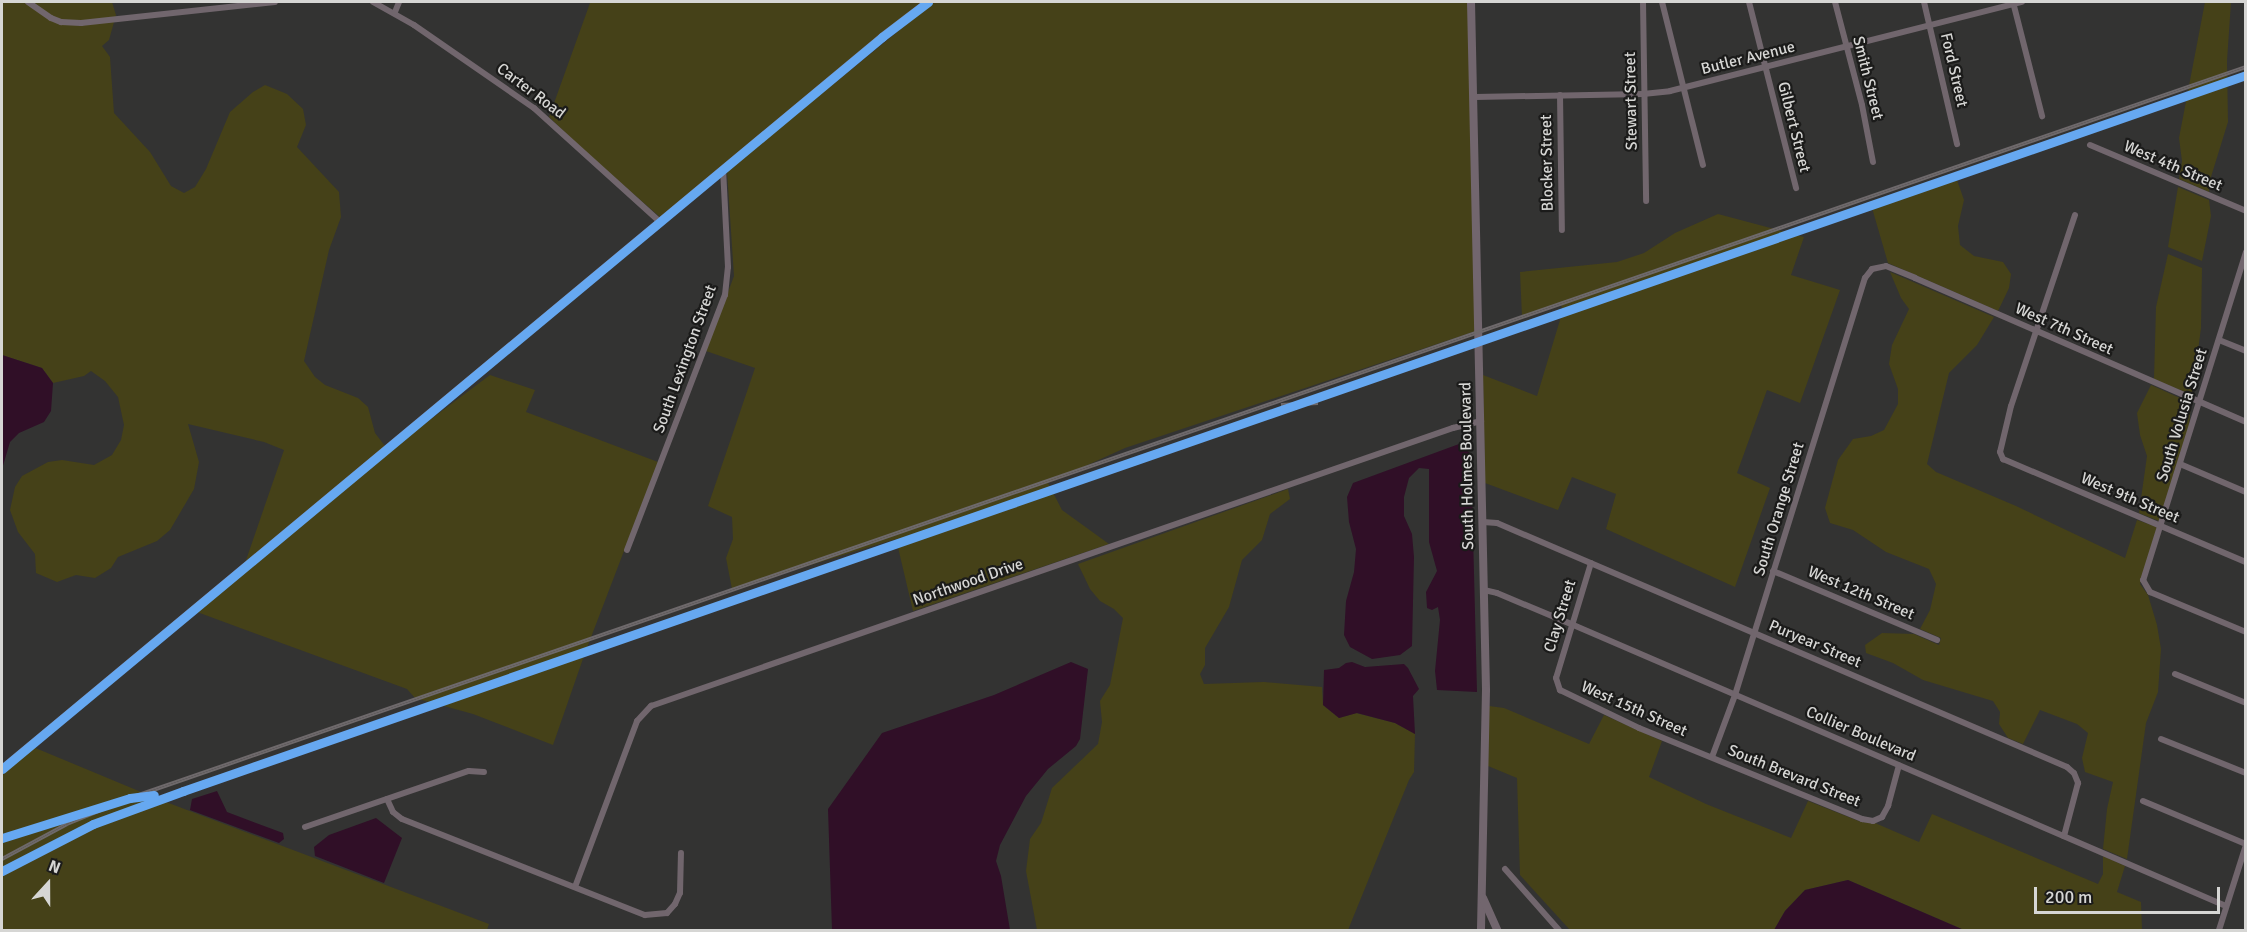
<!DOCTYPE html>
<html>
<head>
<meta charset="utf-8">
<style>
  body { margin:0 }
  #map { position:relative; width:2247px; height:932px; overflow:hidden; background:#333332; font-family:Signika,sans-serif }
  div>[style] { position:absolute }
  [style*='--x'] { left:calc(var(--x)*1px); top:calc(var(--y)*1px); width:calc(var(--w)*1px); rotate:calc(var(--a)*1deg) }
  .green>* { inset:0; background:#454118 }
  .water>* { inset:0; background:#300f27 }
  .minor>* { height:6px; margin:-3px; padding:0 3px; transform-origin:3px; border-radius:3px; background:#71666d }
  .major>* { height:8px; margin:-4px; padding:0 4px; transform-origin:4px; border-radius:4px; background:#72666e }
  .rail>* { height:4px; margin-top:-2px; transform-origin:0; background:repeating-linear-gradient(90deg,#1b1b1a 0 4.5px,#6e696b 0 9px); box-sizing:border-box; border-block:2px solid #6e696b }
  .cycleway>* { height:9px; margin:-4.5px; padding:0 4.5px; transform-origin:4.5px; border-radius:4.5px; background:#66a8f1 }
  span { translate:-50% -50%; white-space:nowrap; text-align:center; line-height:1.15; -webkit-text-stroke:4.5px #1b1b1a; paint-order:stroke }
  .street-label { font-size:16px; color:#d6d6d4 }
  .frame { position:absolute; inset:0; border:3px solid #d6d6d4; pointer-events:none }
  .north { position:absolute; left:18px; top:854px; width:60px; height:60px; -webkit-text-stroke:4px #1b1b1a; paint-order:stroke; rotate:21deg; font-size:16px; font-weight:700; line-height:24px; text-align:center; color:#d6d6d4 }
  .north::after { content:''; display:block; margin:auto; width:21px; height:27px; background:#d6d6d4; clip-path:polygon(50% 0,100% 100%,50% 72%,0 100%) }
  .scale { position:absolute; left:2034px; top:887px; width:186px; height:27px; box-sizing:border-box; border:3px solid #d6d6d4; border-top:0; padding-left:8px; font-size:18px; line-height:21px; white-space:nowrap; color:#d6d6d4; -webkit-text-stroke:4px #1b1b1a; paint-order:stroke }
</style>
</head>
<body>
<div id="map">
  <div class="green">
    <i style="clip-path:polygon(2px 2px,112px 2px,116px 15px,109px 40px,102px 46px,110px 57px,114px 113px,150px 152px,171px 186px,184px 193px,195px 187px,206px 169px,230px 112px,253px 92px,265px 85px,287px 94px,303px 109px,306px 125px,297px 147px,339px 192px,341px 217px,329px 250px,304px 361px,315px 377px,325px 385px,358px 398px,368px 407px,375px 433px,385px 446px,245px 563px,284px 450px,264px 442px,188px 424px,199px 462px,194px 489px,170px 530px,157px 541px,118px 557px,111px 568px,95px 578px,76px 575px,57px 582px,36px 573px,35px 554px,18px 532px,10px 510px,15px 487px,22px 476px,48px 462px,62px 460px,94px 465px,112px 455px,121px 440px,124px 425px,118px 397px,105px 381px,91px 371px,84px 376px,53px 383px,42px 368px,2px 355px)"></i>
    <i style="clip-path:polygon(588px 2px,922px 2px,660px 217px,591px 157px,549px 117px,590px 3px)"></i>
    <i style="clip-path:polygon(934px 2px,1468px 2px,1476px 331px,1125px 448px,1048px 483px,1062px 510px,1109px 544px,913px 611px,896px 539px,732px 589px,726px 558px,733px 539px,732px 517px,708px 506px,755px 368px,706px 351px,734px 276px,727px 171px)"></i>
    <i style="clip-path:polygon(2205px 2px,2231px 2px,2227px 61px,2228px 122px,2210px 180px,2209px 192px,2179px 179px,2182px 161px,2179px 138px)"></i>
    <i style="clip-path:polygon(1957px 180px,1964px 200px,1958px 226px,1960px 245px,1974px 256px,2003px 262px,2011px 274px,2009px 288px,1998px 311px,1888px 263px,1872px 208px,1882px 200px)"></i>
    <i style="clip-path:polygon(2178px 187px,2209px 200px,2211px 216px,2202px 261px,2168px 247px)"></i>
    <i style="clip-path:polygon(1718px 214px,1804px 237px,1791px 275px,1840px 290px,1800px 403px,1767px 390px,1737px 473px,1770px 488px,1735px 587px,1606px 529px,1616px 494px,1572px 477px,1558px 510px,1485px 483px,1483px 375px,1537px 396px,1563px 310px,1560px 303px,1522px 317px,1520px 272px,1617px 262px,1644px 253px,1675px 233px)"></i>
    <i style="clip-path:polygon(2168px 254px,2202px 268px,2201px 328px,2192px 395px,2154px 379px,2156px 307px)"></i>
    <i style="clip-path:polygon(1890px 272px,1994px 317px,1977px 345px,1949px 373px,1927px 464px,1936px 472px,2016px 506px,2125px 558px,2137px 520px,2157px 527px,2140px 584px,2148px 595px,2157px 625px,2161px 649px,2158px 692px,2146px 723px,2127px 859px,2103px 849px,2107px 809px,2113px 782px,2085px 772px,2082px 758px,2088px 733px,2077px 724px,2040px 710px,2023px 744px,2008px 738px,1999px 724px,2000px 712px,1993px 701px,1923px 680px,1893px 663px,1866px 653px,1865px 645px,1882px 633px,1914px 634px,1939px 645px,1941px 638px,1920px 629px,1930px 610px,1936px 584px,1929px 569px,1886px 552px,1853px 530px,1830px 523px,1825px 508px,1838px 460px,1853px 439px,1871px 436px,1884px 430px,1898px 404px,1898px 389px,1889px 364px,1892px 345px,1909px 309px,1901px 298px)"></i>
    <i style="clip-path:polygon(490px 375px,535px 390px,526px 412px,658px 462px,585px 653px,553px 745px,473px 714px,415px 698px,407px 689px,197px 612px,399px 443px)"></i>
    <i style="clip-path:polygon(2151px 385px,2191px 403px,2189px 426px,2159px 521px,2139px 513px,2147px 456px,2140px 435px,2137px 413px)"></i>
    <i style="clip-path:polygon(1288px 489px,1290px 499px,1270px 514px,1262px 540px,1242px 560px,1229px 607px,1205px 648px,1205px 665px,1200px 674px,1204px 684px,1264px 682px,1322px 687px,1323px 705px,1339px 718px,1356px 713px,1395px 723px,1415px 734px,1414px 772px,1409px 780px,1348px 930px,1037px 930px,1026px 871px,1030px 839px,1041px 823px,1052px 788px,1098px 744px,1102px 722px,1100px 701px,1110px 685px,1123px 618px,1114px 609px,1100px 601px,1090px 589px,1078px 564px)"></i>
    <i style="clip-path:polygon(1489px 706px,1504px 708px,1589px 744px,1604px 715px,1662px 741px,1649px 777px,1706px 804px,1791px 838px,1808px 801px,1861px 822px,1875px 823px,1919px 842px,1932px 814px,2098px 884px,2103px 874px,2103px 856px,2125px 866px,2117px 892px,2141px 902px,2142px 930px,1964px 930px,1848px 880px,1805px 890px,1785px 911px,1774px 930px,1570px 930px,1520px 875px,1517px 778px,1488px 766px)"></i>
    <i style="clip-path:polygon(33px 747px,158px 799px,489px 924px,487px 930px,2px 930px,2px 774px)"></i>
  </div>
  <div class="water">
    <i style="clip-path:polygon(2px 355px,42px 368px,53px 383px,51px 411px,44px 422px,19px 433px,10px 442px,2px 469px)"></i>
    <i style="clip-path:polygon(1459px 444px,1471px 454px,1477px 692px,1437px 690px,1435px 671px,1440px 620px,1438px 607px,1432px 610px,1427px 608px,1426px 592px,1437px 571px,1429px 542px,1429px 469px,1419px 468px,1409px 478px,1404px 497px,1404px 516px,1412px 534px,1414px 557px,1412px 646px,1400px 655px,1372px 659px,1350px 647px,1344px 635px,1346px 601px,1354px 572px,1356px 549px,1349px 522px,1347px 497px,1353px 483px)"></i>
    <i style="clip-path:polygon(1071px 662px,1088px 669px,1080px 739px,1076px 746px,1048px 769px,1026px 796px,1000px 845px,996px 861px,1001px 876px,1010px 930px,832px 930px,828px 809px,882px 733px,994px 695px)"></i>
    <i style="clip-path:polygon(1352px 662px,1365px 667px,1404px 664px,1408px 668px,1419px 689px,1413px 696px,1415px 734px,1395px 723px,1357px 713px,1339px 718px,1323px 705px,1324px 670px,1339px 668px,1346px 663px)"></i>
    <i style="clip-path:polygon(217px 791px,227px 812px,283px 833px,284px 839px,279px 843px,190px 810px,192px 799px)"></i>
    <i style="clip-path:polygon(376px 818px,402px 838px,384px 883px,315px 856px,314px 847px,329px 835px)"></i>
    <i style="clip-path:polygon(1848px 880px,1964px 930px,1774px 930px,1785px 911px,1805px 890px)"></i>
  </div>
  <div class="minor">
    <i style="--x:28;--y:2;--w:28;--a:35"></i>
    <i style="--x:51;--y:18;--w:11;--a:22"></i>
    <i style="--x:61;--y:22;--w:20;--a:3"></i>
    <i style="--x:81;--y:23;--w:195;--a:-6.2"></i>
    <i style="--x:373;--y:2;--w:47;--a:29.3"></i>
    <i style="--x:414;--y:25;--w:146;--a:34.7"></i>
    <i style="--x:534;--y:108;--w:170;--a:42.1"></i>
    <i style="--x:1643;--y:2;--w:199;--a:89.1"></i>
    <i style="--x:1662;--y:2;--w:168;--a:75.9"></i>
    <i style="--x:1749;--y:2;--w:192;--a:75.8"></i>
    <i style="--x:1835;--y:2;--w:106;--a:75.3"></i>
    <i style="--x:1862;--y:105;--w:58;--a:79.1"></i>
    <i style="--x:1924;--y:2;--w:146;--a:76.9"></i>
    <i style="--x:2013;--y:2;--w:118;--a:75.7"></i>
    <i style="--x:395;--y:12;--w:11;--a:-68"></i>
    <i style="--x:1560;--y:95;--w:135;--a:89.2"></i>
    <i style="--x:1475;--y:97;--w:168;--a:-1"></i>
    <i style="--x:1643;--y:94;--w:27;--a:-6"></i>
    <i style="--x:1670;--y:91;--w:363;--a:-14.2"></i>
    <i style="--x:2090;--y:145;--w:169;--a:22.9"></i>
    <i style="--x:2075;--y:215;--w:201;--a:108.5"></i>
    <i style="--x:2011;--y:406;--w:47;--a:103.4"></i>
    <i style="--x:2000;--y:452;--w:8;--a:67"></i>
    <i style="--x:2003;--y:459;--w:264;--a:23"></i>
    <i style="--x:2246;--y:252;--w:344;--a:107.4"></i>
    <i style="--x:2143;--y:580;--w:14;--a:60"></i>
    <i style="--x:2150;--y:592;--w:104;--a:22.6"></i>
    <i style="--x:2219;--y:340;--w:29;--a:22"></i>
    <i style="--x:2180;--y:464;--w:72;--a:23"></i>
    <i style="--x:1483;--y:522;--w:14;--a:4"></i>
    <i style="--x:1497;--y:523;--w:620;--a:23.17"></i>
    <i style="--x:2067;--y:767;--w:9;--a:41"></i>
    <i style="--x:2074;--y:773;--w:11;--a:68"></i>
    <i style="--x:2078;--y:783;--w:55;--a:104.8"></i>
    <i style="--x:627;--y:550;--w:273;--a:-69"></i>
    <i style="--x:725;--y:295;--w:28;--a:-84"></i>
    <i style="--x:728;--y:267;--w:98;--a:-92.9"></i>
    <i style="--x:1591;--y:563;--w:120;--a:106.9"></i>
    <i style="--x:1556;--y:678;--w:13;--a:72"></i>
    <i style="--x:1560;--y:690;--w:88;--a:25.7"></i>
    <i style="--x:1639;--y:728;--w:241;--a:22.2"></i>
    <i style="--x:1862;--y:819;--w:11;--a:10"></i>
    <i style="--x:1873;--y:821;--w:10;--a:-24"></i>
    <i style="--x:1882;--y:817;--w:13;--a:-61"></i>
    <i style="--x:1888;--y:806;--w:42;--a:-75"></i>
    <i style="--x:1773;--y:571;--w:178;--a:22.8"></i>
    <i style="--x:1484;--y:590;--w:13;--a:13"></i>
    <i style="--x:1497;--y:593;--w:80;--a:22.7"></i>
    <i style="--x:1571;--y:624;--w:713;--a:23.29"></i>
    <i style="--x:2175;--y:674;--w:77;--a:22.2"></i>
    <i style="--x:2161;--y:739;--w:92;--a:21.8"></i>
    <i style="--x:1712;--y:757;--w:66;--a:-69.6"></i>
    <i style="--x:1735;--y:695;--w:437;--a:-72.7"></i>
    <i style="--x:1865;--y:278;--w:11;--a:-52"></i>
    <i style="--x:1872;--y:269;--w:14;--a:-12"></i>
    <i style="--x:1886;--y:266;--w:31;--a:22"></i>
    <i style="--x:1915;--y:278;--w:361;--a:23.5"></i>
    <i style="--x:387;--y:799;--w:14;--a:65"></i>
    <i style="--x:393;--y:812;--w:11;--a:38"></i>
    <i style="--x:402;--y:819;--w:261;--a:21.6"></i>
    <i style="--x:645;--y:915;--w:22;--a:-5"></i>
    <i style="--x:667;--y:913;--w:12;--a:-48"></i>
    <i style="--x:675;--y:904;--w:12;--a:-66"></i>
    <i style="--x:680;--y:893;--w:40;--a:-88.6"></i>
    <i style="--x:2143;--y:801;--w:112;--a:22.7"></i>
    <i style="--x:305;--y:827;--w:173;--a:-18.9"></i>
    <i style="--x:469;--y:771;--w:15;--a:4"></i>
    <i style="--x:1505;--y:869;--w:81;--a:48.5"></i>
    <i style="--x:575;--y:887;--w:177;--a:-69.5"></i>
    <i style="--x:637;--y:721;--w:21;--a:-47"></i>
    <i style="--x:651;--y:706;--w:849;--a:-19.12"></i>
    <i style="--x:1453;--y:428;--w:29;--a:-14"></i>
    <i style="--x:2219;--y:930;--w:89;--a:-72.4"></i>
  </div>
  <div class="major">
    <i style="--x:1471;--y:2;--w:688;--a:88.75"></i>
    <i style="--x:1486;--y:690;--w:240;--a:91.2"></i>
    <i style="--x:2;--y:769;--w:1145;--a:-39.75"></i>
    <i style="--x:882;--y:37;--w:58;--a:-37.3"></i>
    <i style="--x:1483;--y:898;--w:35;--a:66"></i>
  </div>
  <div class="rail">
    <i style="--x:1281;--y:405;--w:37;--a:-3"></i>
    <i style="--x:2;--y:859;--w:74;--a:-28.3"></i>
    <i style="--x:67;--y:824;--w:68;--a:-22.4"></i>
    <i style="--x:130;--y:798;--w:2239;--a:-19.06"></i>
  </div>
  <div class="cycleway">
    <i style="--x:2;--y:769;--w:1145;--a:-39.75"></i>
    <i style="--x:882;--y:37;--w:58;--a:-37.3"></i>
    <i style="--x:2;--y:838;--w:134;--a:-17.4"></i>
    <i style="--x:130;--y:798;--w:24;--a:-7"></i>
    <i style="--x:2;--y:871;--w:102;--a:-27.3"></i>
    <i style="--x:93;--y:824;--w:96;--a:-20.1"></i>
    <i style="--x:183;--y:791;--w:2184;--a:-19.14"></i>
  </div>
  <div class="street-label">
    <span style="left:1748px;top:58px;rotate:-14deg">Butler Avenue</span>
    <span style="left:1954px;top:70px;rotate:77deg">Ford Street</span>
    <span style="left:1868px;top:78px;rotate:76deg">Smith Street</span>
    <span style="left:531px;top:91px;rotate:37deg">Carter Road</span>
    <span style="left:1631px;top:101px;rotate:-91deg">Stewart Street</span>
    <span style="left:1794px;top:127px;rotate:76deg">Gilbert Street</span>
    <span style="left:1547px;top:163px;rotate:-91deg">Blocker Street</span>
    <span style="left:2173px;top:166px;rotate:23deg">West 4th Street</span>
    <span style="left:2064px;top:329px;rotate:24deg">West 7th Street</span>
    <span style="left:685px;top:359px;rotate:-70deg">South Lexington Street</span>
    <span style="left:2182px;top:415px;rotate:-73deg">South Volusia Street</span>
    <span style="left:1467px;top:466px;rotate:-91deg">South Holmes Boulevard</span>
    <span style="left:2130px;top:498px;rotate:23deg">West 9th Street</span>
    <span style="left:1779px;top:509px;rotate:-73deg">South Orange Street</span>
    <span style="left:968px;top:582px;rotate:-19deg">Northwood Drive</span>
    <span style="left:1861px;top:593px;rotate:23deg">West 12th Street</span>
    <span style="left:1560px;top:616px;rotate:-73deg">Clay Street</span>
    <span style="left:1815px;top:644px;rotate:23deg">Puryear Street</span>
    <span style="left:1634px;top:709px;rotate:24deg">West 15th Street</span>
    <span style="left:1861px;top:734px;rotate:23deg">Collier Boulevard</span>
    <span style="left:1794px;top:776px;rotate:22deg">South Brevard Street</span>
  </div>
  <div class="frame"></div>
  <div class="north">N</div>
  <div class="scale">200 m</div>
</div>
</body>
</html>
